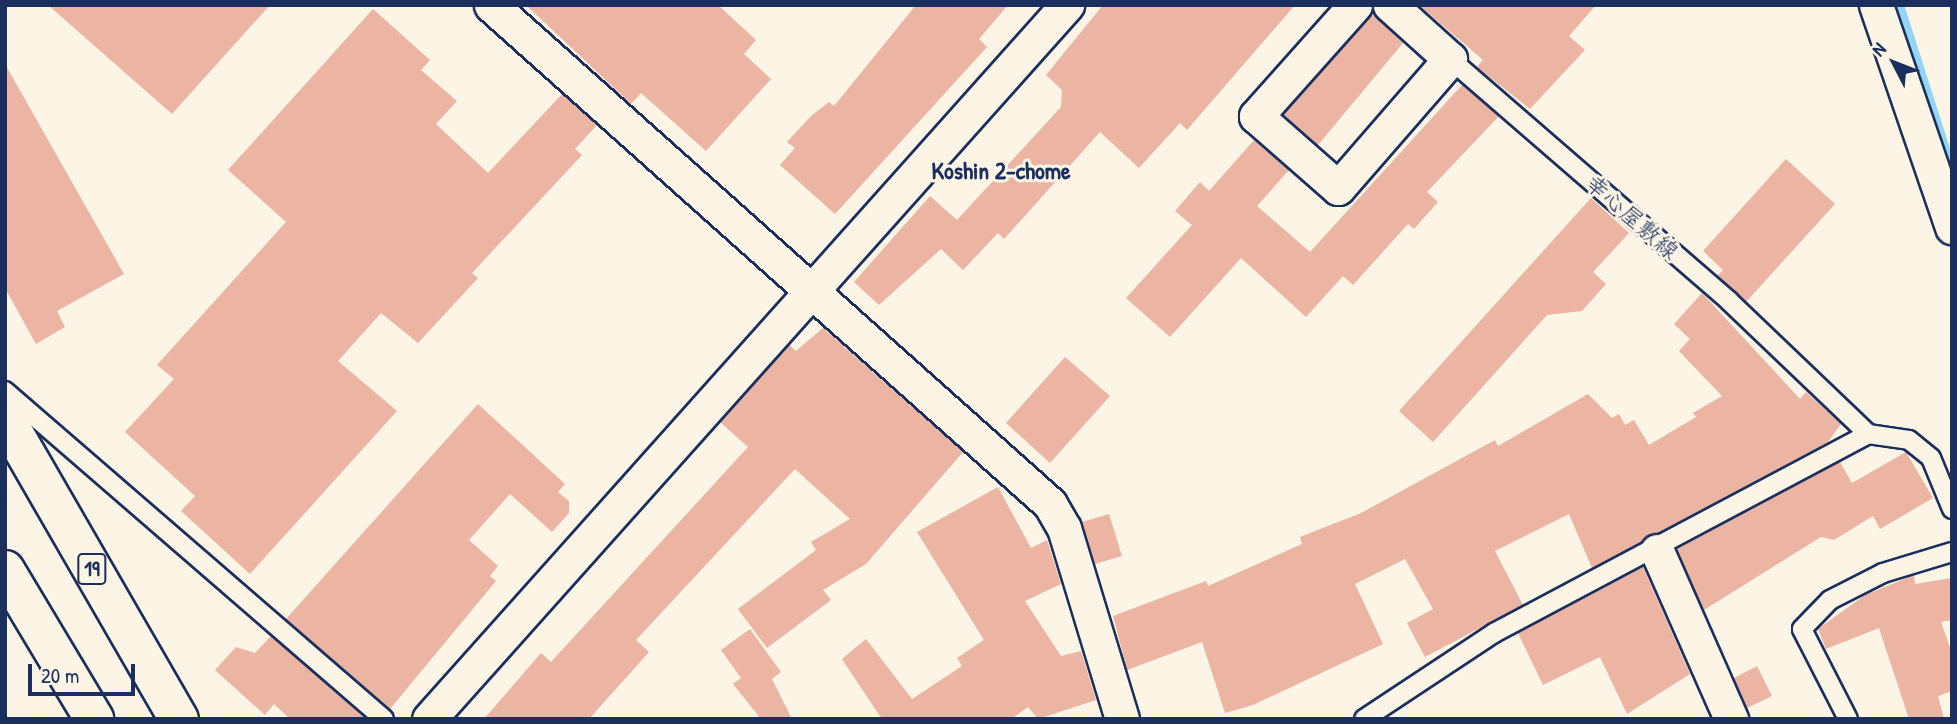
<!DOCTYPE html>
<html>
<head>
<meta charset="utf-8">
<style>
  body { margin:0 }
  #map { position:relative; width:1957px; height:724px; overflow:hidden; background:#fcf5e5; font-family:"Patrick Hand","Klee One",sans-serif }
  div>[style] { position:absolute }
  [style*='--x'] { left:calc(var(--x)*1px); top:calc(var(--y)*1px); width:calc(var(--w)*1px); rotate:calc(var(--a)*1deg) }
  .stream>* { height:10px; margin:-5px; padding:0 5px; transform-origin:5px; border-radius:5px; background:#94d5f5 }
  .building>* { inset:0; background:#ecb4a3 }
  .roads { filter:drop-shadow(2px 0 #1b2f5e) drop-shadow(-2px 0 #1b2f5e) drop-shadow(0 2px #1b2f5e) drop-shadow(0 -2px #1b2f5e) }
  .lane>* { height:18px; margin:-9px; padding:0 9px; transform-origin:9px; border-radius:9px; background:#fcf5e5 }
  .street>* { height:33px; margin:-16.5px; padding:0 16.5px; transform-origin:16.5px; border-radius:16.5px; background:#fcf5e5 }
  .highway>* { height:38px; margin:-19px; padding:0 19px; transform-origin:19px; border-radius:19px; background:#fcf5e5 }
  span { translate:-50% -50%; white-space:nowrap; text-align:center; line-height:1.15; -webkit-text-stroke:6px #fcf5e5; paint-order:stroke }
  .shield-label span { padding:2px 5px; background:#fcf5e5; border:2px solid; border-radius:5px; -webkit-text-stroke-width:0 }
  .shield-label { font-size:21px; color:#1b2f5e; font-weight:700 }
  .street-label { font-size:23px; color:#1b2f5e }
  .neighbourhood-label { font-size:24px; color:#1b2f5e; font-weight:700 }
  .frame { position:absolute; inset:0; border:7px solid #1b2f5e; pointer-events:none }
  .north { position:absolute; left:1859px; top:28px; width:70px; height:70px; -webkit-text-stroke:5px #fcf5e5; paint-order:stroke; rotate:312deg; font-size:19px; font-weight:700; line-height:28px; text-align:center; color:#1b2f5e }
  .north::after { content:''; display:block; margin:auto; width:24px; height:32px; background:#1b2f5e; clip-path:polygon(50% 0,100% 100%,50% 72%,0 100%) }
  .scale { position:absolute; left:28px; top:664px; width:107px; height:32px; box-sizing:border-box; border:4px solid #1b2f5e; border-top:0; padding-left:9px; font-size:21px; line-height:24px; white-space:nowrap; color:#1b2f5e; -webkit-text-stroke:5px #fcf5e5; paint-order:stroke }
</style>
</head>
<body>
<div id="map">
  <div class="stream">
    <i style="--x:1899;--y:5;--w:174;--a:72.3"></i>
  </div>
  <div class="building">
    <i style="clip-path:polygon(48px 5px,270px 5px,172px 114px)"></i>
    <i style="clip-path:polygon(526px 5px,718px 5px,756px 40px,744px 54px,771px 79px,706px 151px,641px 93px,631px 104px)"></i>
    <i style="clip-path:polygon(916px 5px,1008px 5px,979px 39px,987px 47px,835px 214px,780px 165px,795px 148px,787px 142px,811px 116px,829px 102px,834px 106px)"></i>
    <i style="clip-path:polygon(1103px 5px,1295px 5px,1187px 130px,1180px 123px,1139px 168px,1100px 132px,1004px 239px,998px 233px,963px 270px,941px 249px,879px 305px,854px 282px,930px 196px,957px 220px,1061px 107px,1062px 90px,1046px 75px)"></i>
    <i style="clip-path:polygon(1419px 5px,1596px 5px,1569px 36px,1585px 50px,1530px 109px,1477px 67px,1483px 60px)"></i>
    <i style="clip-path:polygon(373px 9px,430px 60px,421px 70px,457px 101px,436px 124px,488px 173px,562px 94px,597px 125px,575px 149px,582px 155px,472px 273px,478px 278px,418px 343px,381px 313px,338px 361px,397px 411px,250px 574px,181px 511px,195px 496px,125px 432px,174px 379px,157px 365px,286px 222px,228px 170px)"></i>
    <i style="clip-path:polygon(1372px 12px,1403px 43px,1318px 145px,1283px 114px)"></i>
    <i style="clip-path:polygon(5px 64px,124px 274px,57px 311px,65px 327px,36px 344px,5px 288px)"></i>
    <i style="clip-path:polygon(1462px 85px,1499px 116px,1427px 192px,1438px 202px,1414px 229px,1408px 224px,1353px 285px,1343px 276px,1306px 317px,1241px 258px,1170px 337px,1126px 298px,1192px 225px,1175px 211px,1200px 182px,1209px 191px,1254px 140px,1289px 170px,1257px 206px,1310px 252px)"></i>
    <i style="clip-path:polygon(1786px 159px,1835px 204px,1746px 302px,1717px 276px,1723px 270px,1703px 251px)"></i>
    <i style="clip-path:polygon(1591px 198px,1629px 233px,1593px 272px,1606px 284px,1582px 311px,1547px 315px,1433px 442px,1399px 411px)"></i>
    <i style="clip-path:polygon(1702px 293px,1800px 399px,1806px 392px,1841px 424px,1828px 442px,1592px 568px,1569px 514px,1495px 551px,1523px 605px,1425px 657px,1407px 623px,1433px 609px,1405px 559px,1355px 584px,1383px 644px,1253px 705px,1225px 713px,1202px 642px,1127px 670px,1113px 616px,1206px 581px,1208px 586px,1302px 544px,1300px 537px,1361px 513px,1495px 440px,1498px 446px,1588px 394px,1612px 418px,1619px 414px,1625px 425px,1634px 420px,1649px 445px,1696px 417px,1693px 413px,1722px 396px,1679px 351px,1690px 339px,1674px 324px)"></i>
    <i style="clip-path:polygon(823px 328px,963px 452px,866px 564px,823px 590px,831px 600px,767px 648px,738px 609px,816px 550px,811px 542px,850px 519px,795px 469px,636px 640px,649px 652px,589px 719px,484px 719px,541px 653px,551px 662px,748px 447px,720px 422px,789px 345px,796px 351px)"></i>
    <i style="clip-path:polygon(1065px 357px,1110px 396px,1050px 463px,1006px 423px)"></i>
    <i style="clip-path:polygon(478px 404px,565px 484px,558px 492px,569px 501px,569px 513px,552px 532px,510px 494px,469px 540px,498px 566px,490px 576px,496px 581px,390px 709px,286px 619px)"></i>
    <i style="clip-path:polygon(1906px 452px,1933px 498px,1880px 529px,1873px 516px,1834px 540px,1821px 537px,1704px 610px,1677px 549px,1840px 462px,1852px 483px)"></i>
    <i style="clip-path:polygon(998px 487px,1031px 548px,1047px 540px,1061px 584px,1025px 601px,1061px 656px,1081px 651px,1096px 700px,1038px 719px,1028px 707px,1011px 719px,882px 719px,842px 659px,866px 639px,912px 699px,962px 666px,957px 658px,984px 640px,917px 532px)"></i>
    <i style="clip-path:polygon(1109px 514px,1122px 556px,1095px 564px,1082px 522px)"></i>
    <i style="clip-path:polygon(1643px 567px,1690px 674px,1627px 714px,1600px 657px,1543px 685px,1518px 633px)"></i>
    <i style="clip-path:polygon(1914px 575px,1915px 584px,1952px 578px,1952px 620px,1941px 622px,1952px 653px,1952px 691px,1938px 696px,1944px 719px,1909px 719px,1879px 628px,1826px 649px,1818px 629px,1865px 595px)"></i>
    <i style="clip-path:polygon(750px 629px,781px 672px,772px 679px,792px 719px,761px 719px,733px 684px,741px 678px,721px 650px)"></i>
    <i style="clip-path:polygon(271px 636px,366px 719px,290px 719px,274px 704px,265px 715px,215px 670px,236px 647px,255px 653px)"></i>
    <i style="clip-path:polygon(1757px 666px,1772px 696px,1747px 708px,1734px 678px)"></i>
  </div>
  <div class="roads">
    <div class="lane">
      <i style="--x:1450;--y:59;--w:369;--a:40.9"></i>
      <i style="--x:1729;--y:301;--w:192;--a:43.7"></i>
      <i style="--x:5;--y:391;--w:501;--a:40.87"></i>
      <i style="--x:1364;--y:719;--w:156;--a:-33.5"></i>
      <i style="--x:1494;--y:633;--w:424;--a:-28"></i>
      <i style="--x:1868;--y:434;--w:41;--a:8.3"></i>
      <i style="--x:1909;--y:440;--w:28;--a:39"></i>
      <i style="--x:1931;--y:458;--w:55;--a:67.6"></i>
      <i style="--x:1848;--y:719;--w:101;--a:-117.1"></i>
      <i style="--x:1802;--y:629;--w:40;--a:-46"></i>
      <i style="--x:1830;--y:600;--w:59;--a:-27"></i>
      <i style="--x:1883;--y:573;--w:72;--a:-16.9"></i>
    </div>
    <div class="street">
      <i style="--x:491;--y:5;--w:749;--a:41.75"></i>
      <i style="--x:1050;--y:504;--w:28;--a:60"></i>
      <i style="--x:1064;--y:528;--w:200;--a:73.1"></i>
      <i style="--x:1355;--y:5;--w:149;--a:131.7"></i>
      <i style="--x:1256;--y:116;--w:109;--a:41.3"></i>
      <i style="--x:1338;--y:188;--w:171;--a:-49"></i>
      <i style="--x:1450;--y:59;--w:81;--a:-138"></i>
      <i style="--x:1876;--y:5;--w:235;--a:71.1"></i>
      <i style="--x:1657;--y:551;--w:184;--a:66.2"></i>
      <i style="--x:429;--y:719;--w:958;--a:-48.22"></i>
    </div>
    <div class="highway">
      <i style="--x:5;--y:418;--w:348;--a:60"></i>
      <i style="--x:5;--y:570;--w:174;--a:59.1"></i>
    </div>
  </div>
  <div class="shield-label">
    <span style="left:92px;top:569px">19</span>
  </div>
  <div class="street-label">
    <span style="left:1632px;top:217px;rotate:41deg">幸心屋敷線</span>
  </div>
  <div class="neighbourhood-label">
    <span style="left:1001px;top:171px">Koshin 2-chome</span>
  </div>
  <div class="frame"></div>
  <div class="north">N</div>
  <div class="scale">20 m</div>
</div>
</body>
</html>
